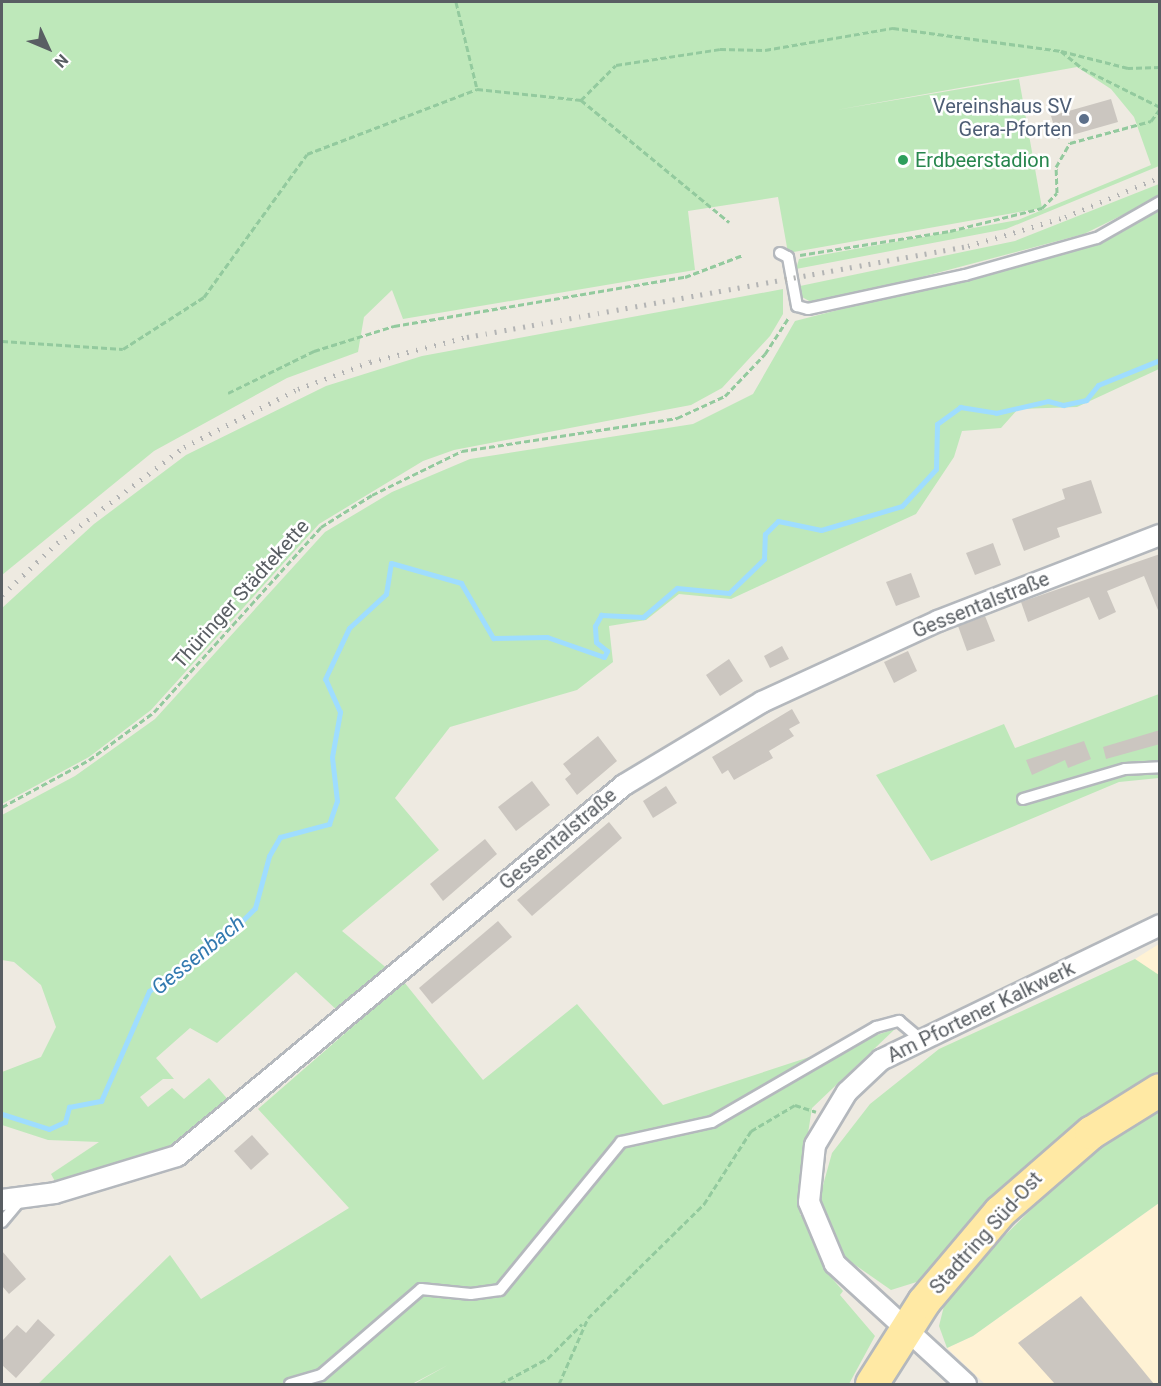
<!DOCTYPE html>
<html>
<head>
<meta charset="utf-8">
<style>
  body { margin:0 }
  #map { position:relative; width:1161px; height:1386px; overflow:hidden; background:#eeeae1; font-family:Roboto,sans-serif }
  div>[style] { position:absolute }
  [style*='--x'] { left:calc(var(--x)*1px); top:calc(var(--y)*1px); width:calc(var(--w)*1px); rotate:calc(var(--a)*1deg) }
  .commercial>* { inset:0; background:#fff2d4 }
  .green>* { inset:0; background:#bee8ba }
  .stream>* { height:5px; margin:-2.5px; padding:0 2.5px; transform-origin:2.5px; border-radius:2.5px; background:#9fddff }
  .building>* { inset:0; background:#cbc6c0 }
  .path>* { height:3px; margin-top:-1.5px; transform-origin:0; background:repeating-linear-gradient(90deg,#93ca9e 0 6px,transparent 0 9px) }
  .roads { filter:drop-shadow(2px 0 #b4b8bd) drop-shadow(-2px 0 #b4b8bd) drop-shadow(0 2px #b4b8bd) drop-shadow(0 -2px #b4b8bd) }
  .service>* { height:10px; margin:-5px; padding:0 5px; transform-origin:5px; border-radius:5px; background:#fff }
  .minor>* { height:20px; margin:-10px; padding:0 10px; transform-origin:10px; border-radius:10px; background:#fff }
  .primary>* { height:32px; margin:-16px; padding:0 16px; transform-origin:16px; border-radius:16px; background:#ffe9a4 }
  .rail>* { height:4.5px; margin-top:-2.25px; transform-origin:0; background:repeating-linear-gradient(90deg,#b3b4b4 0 1.5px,transparent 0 9.5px) }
  .dots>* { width:16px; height:16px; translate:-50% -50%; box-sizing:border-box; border:3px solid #fff; border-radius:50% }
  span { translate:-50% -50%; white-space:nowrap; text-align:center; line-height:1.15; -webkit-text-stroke:5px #fff; paint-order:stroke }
  .service-label { font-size:20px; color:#4e5e75 }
  .right { translate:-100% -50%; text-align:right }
  .leisure-label { font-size:20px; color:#27864d }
  .left { translate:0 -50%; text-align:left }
  .street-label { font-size:20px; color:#595e63 }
  .water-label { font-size:21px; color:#337ab0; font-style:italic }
  .frame { position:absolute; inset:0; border:3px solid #595e63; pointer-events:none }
  .north { position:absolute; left:18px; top:18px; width:60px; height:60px; -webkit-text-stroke:4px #fff; paint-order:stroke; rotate:134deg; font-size:16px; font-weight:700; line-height:24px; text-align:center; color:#595e63 }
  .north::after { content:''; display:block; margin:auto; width:21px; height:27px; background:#595e63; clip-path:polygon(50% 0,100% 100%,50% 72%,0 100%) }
</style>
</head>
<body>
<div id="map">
  <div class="commercial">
    <i style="clip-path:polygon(1159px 944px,1159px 989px,1135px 959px)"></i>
    <i style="clip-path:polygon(1159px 1203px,1159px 1384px,985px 1384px,947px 1348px,973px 1336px)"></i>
  </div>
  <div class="green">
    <i style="clip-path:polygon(2px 2px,1159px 2px,1159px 166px,1006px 229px,796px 269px,799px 259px,1018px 220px,1151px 165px,1134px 117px,1111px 89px,1077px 67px,836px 110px,1019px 79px,1042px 208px,788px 253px,778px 197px,688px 211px,695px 270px,403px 319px,392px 290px,364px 317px,358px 352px,287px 378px,154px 451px,2px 575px)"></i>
    <i style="clip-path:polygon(1159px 184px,1159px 197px,1084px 234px,914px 279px,811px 302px,802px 297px,800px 286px,1015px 241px)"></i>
    <i style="clip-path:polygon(1159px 209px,1159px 369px,1077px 407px,1018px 409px,1001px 428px,962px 431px,954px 457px,916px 514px,731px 599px,679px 594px,646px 620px,609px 626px,613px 662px,577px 690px,450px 727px,395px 798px,439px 850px,342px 931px,389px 970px,340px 1013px,296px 972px,217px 1043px,190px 1028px,156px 1058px,174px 1079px,163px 1079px,140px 1097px,148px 1107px,172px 1088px,184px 1099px,209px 1078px,231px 1103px,152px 1158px,58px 1187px,51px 1174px,99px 1142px,48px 1140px,2px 1125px,2px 1072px,41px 1057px,56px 1027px,41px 985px,14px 962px,2px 960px,2px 815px,75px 776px,155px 719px,325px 532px,392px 492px,470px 459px,693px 424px,753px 394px,795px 321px,1100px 243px)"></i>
    <i style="clip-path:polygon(783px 289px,783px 314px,770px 336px,722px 388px,691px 405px,454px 450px,423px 461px,319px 524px,151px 710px,89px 757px,2px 804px,2px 608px,94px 524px,186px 455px,326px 386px,422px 356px)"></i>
    <i style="clip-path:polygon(1159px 694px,1159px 778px,1119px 782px,931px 861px,876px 775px,1004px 724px,1015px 748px)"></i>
    <i style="clip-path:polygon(1135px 959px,1159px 975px,1159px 1077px,1039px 1156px,923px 1280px,891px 1290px,848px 1260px,835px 1245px,820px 1196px,832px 1153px,870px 1104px,939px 1049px)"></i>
    <i style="clip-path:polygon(404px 982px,483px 1080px,577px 1004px,663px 1105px,895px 1029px,812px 1108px,803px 1165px,800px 1215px,806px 1216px,824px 1269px,843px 1291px,840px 1295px,875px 1336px,849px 1384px,414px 1384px,448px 1365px,412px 1384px,38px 1384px,170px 1255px,201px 1299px,349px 1208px,258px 1109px)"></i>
    <i style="clip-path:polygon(1159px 1104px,1159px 1203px,973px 1336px,947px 1348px,939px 1326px,944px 1306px,964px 1276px,1079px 1162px)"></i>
  </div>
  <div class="stream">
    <i style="--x:2;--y:1114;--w:49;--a:17.7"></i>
    <i style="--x:49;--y:1129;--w:17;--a:-24"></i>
    <i style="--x:65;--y:1122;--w:16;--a:-75"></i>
    <i style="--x:69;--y:1107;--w:33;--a:-11"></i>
    <i style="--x:101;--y:1101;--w:120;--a:-66.4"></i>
    <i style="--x:149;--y:991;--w:97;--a:-35.3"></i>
    <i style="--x:228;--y:935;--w:38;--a:-45"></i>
    <i style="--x:255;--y:908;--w:54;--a:-74.9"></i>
    <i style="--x:269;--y:856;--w:22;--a:-60"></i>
    <i style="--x:280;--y:837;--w:51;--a:-14.9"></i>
    <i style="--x:329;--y:824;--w:24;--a:-71"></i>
    <i style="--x:337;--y:801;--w:44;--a:-96.5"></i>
    <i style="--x:332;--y:757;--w:46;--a:-79.9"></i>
    <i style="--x:340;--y:712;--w:36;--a:-114"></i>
    <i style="--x:325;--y:679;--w:56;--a:-64.8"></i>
    <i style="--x:349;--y:628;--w:50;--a:-42.6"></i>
    <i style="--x:386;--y:594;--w:31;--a:-81"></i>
    <i style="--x:391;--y:563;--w:73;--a:15.9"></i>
    <i style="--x:461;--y:583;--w:64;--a:59.8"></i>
    <i style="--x:493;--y:638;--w:54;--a:-1.1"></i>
    <i style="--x:547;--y:637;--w:60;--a:19.3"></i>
    <i style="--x:604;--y:657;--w:7;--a:-63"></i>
    <i style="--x:607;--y:651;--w:14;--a:-141"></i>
    <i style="--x:596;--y:642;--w:16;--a:-94"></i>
    <i style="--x:595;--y:626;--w:13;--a:-61"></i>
    <i style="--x:601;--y:615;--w:42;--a:2.7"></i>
    <i style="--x:643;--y:617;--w:45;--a:-40.5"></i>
    <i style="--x:677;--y:588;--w:52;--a:5.5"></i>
    <i style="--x:729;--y:593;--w:49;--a:-44.2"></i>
    <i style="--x:764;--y:559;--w:25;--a:-88"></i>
    <i style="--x:765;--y:534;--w:18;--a:-45"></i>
    <i style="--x:778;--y:521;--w:44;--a:11.8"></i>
    <i style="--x:821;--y:530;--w:84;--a:-16.5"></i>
    <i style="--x:902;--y:506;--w:50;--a:-47.4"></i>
    <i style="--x:936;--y:469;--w:45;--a:-88.7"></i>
    <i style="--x:937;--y:424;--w:29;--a:-36"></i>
    <i style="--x:960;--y:407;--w:36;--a:9"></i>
    <i style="--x:996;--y:413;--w:53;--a:-13"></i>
    <i style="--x:1048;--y:401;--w:16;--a:15"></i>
    <i style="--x:1063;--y:405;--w:24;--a:-12"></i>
    <i style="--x:1086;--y:400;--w:19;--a:-51"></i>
    <i style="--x:1098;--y:385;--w:67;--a:-22"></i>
  </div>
  <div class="building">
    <i style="clip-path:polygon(1111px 99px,1118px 122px,1058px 139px,1051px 116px)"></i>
    <i style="clip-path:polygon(1091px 480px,1102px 513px,1057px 528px,1060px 537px,1024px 551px,1012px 519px,1065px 499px,1062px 489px)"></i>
    <i style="clip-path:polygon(993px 543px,1001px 565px,975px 575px,966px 553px)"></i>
    <i style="clip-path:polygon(1160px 554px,1160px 615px,1144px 576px,1107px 591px,1116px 612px,1099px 620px,1089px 597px,1028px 622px,1021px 602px)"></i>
    <i style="clip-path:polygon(911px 573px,920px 597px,896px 606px,886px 582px)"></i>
    <i style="clip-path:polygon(985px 616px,995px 641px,967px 651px,958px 626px)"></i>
    <i style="clip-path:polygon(782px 646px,789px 659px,770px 668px,764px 656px)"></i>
    <i style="clip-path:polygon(908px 651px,917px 671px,894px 683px,884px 662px)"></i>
    <i style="clip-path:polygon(729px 659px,743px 681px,720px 696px,706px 675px)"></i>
    <i style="clip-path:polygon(792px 709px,800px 723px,789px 729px,794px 736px,769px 751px,773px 758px,734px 780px,728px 770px,722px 774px,712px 757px)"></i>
    <i style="clip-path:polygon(1160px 730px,1160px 744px,1106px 759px,1103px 747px)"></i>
    <i style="clip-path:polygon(598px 736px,617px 761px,577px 795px,565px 779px,571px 774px,563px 764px)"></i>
    <i style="clip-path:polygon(1084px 741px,1091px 759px,1068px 768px,1065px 760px,1032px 775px,1026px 760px)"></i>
    <i style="clip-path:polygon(532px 781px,550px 805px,516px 831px,498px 807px)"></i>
    <i style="clip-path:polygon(666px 786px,677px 803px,653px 818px,643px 801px)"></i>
    <i style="clip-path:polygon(609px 822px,622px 838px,532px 916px,517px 900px)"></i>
    <i style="clip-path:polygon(485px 839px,497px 854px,443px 901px,430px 884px)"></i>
    <i style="clip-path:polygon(498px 921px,512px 937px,432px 1004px,419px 988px)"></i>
    <i style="clip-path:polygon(252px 1135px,269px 1154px,251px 1170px,234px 1151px)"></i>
    <i style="clip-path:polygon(2px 1251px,26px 1279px,9px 1294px,2px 1286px)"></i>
    <i style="clip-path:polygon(1081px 1296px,1136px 1362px,1154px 1384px,1055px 1384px,1018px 1343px)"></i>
    <i style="clip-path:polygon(38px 1319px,55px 1335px,16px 1378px,2px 1365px,2px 1341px,17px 1325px,26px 1333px)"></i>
  </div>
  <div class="path">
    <i style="--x:456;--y:2;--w:89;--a:76.4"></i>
    <i style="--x:1160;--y:67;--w:32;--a:178"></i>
    <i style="--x:1128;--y:68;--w:69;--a:-165.8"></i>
    <i style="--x:1061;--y:51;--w:27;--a:39"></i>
    <i style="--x:1082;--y:68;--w:87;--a:26.6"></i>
    <i style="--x:581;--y:100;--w:192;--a:39.5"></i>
    <i style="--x:800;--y:255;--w:152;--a:-9.1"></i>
    <i style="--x:950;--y:231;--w:95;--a:-14"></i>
    <i style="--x:1042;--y:208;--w:21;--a:-45"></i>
    <i style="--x:1057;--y:193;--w:26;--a:-92"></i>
    <i style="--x:1056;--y:167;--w:28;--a:-60"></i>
    <i style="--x:1070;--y:143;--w:84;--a:-15.2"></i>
    <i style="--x:1151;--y:121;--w:15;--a:-53"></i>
    <i style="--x:2;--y:341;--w:121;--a:3.8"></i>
    <i style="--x:123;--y:349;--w:96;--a:-32.7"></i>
    <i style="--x:204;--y:297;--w:176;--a:-54.2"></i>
    <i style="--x:307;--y:154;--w:182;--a:-20.9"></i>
    <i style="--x:477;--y:89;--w:105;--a:6"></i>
    <i style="--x:581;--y:100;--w:49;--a:-45"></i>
    <i style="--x:616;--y:65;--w:105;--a:-8.7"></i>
    <i style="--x:720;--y:49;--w:45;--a:1.3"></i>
    <i style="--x:765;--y:50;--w:130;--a:-9.8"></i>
    <i style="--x:893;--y:28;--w:170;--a:7.8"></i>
    <i style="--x:228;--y:393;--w:96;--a:-26"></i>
    <i style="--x:314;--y:351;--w:84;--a:-17.4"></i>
    <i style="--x:394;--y:326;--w:295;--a:-9.6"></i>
    <i style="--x:685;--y:277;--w:62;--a:-20.8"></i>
    <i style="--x:2;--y:807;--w:99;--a:-28.4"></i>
    <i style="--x:89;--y:760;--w:81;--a:-36.4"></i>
    <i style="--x:154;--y:712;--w:249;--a:-47.9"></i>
    <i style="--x:321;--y:527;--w:60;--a:-32.1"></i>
    <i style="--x:372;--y:495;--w:100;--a:-26.1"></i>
    <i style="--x:462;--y:451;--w:218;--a:-8.7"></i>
    <i style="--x:677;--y:418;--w:53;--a:-24.6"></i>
    <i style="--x:725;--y:396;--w:58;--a:-46.4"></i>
    <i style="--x:765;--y:354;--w:44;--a:-57"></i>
    <i style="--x:479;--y:1384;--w:21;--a:0"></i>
    <i style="--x:500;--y:1384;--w:55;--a:-28.4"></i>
    <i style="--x:548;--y:1358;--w:48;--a:-45"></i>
    <i style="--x:559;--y:1384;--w:72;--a:-66.3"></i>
    <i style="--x:588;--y:1318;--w:163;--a:-44.5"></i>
    <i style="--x:704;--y:1204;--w:87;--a:-57.2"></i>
    <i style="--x:751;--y:1131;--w:51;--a:-30.6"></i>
    <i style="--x:795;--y:1105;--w:22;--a:18"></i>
  </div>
  <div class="roads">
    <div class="service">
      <i style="--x:780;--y:253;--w:9;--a:27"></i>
      <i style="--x:788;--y:257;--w:50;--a:79.6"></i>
      <i style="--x:797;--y:306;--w:11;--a:15"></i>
      <i style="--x:808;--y:309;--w:161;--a:-12.2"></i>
      <i style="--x:965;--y:275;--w:137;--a:-15.7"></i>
      <i style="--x:1097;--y:238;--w:73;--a:-29.7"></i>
      <i style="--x:1023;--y:799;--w:106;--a:-16.4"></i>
      <i style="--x:1125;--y:769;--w:35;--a:-3"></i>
      <i style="--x:2;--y:1222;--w:30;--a:-50"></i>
      <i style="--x:290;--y:1384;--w:32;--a:-16"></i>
      <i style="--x:321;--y:1375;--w:132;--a:-40.7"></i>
      <i style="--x:421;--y:1289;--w:50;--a:5.7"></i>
      <i style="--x:471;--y:1294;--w:29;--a:-8"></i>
      <i style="--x:500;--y:1290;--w:191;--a:-50.7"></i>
      <i style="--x:621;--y:1142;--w:93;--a:-12.4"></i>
      <i style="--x:712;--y:1122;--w:190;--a:-30.1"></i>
      <i style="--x:876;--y:1027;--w:24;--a:-15"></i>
      <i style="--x:899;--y:1021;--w:26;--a:40"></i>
    </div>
    <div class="minor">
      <i style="--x:2;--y:1200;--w:53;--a:-7.5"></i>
      <i style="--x:55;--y:1193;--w:127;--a:-16.9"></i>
      <i style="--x:177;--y:1156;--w:581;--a:-39.69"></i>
      <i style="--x:624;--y:785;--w:161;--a:-31"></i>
      <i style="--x:762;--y:702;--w:194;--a:-24.7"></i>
      <i style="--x:938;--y:621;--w:238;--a:-21.2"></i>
      <i style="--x:966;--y:1384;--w:178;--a:-137.5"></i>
      <i style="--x:835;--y:1264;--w:67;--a:-112.8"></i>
      <i style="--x:809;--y:1202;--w:57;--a:-84"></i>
      <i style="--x:815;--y:1145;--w:62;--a:-58.9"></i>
      <i style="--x:847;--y:1092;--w:47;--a:-43.3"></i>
      <i style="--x:881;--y:1060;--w:310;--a:-25.8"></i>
    </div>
    <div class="primary">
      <i style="--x:872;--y:1384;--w:97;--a:-57.6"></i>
      <i style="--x:924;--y:1302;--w:118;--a:-49.8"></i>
      <i style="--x:1000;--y:1212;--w:121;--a:-41"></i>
      <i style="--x:1091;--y:1133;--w:81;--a:-31.9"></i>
    </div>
  </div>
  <div class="rail">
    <i style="--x:2;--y:595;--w:76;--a:-43.4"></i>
    <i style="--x:57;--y:543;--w:159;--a:-37.1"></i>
    <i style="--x:184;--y:447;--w:128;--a:-27"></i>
    <i style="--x:298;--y:389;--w:77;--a:-20.6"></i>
    <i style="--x:370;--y:362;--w:100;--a:-14.5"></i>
    <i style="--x:467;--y:337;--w:509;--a:-10.29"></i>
    <i style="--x:968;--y:246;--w:101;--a:-16.6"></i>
    <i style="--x:1065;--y:217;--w:103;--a:-22.8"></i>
  </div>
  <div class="dots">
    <i style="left:1084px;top:119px;background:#5c6f8a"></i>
    <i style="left:903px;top:160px;background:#2e9e5b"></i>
  </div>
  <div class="service-label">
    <span class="right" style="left:1072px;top:118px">Vereinshaus SV<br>Gera-Pforten</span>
  </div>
  <div class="leisure-label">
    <span class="left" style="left:915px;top:160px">Erdbeerstadion</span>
  </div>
  <div class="street-label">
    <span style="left:241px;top:594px;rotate:-48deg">Thüringer Städtekette</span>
    <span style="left:981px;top:605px;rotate:-22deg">Gessentalstraße</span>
    <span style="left:558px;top:839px;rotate:-40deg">Gessentalstraße</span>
    <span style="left:981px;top:1012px;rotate:-26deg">Am Pfortener Kalkwerk</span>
    <span style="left:986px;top:1233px;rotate:-48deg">Stadtring Süd-Ost</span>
  </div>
  <div class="water-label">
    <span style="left:198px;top:955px;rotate:-39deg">Gessenbach</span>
  </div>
  <div class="frame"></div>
  <div class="north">N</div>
</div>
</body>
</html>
